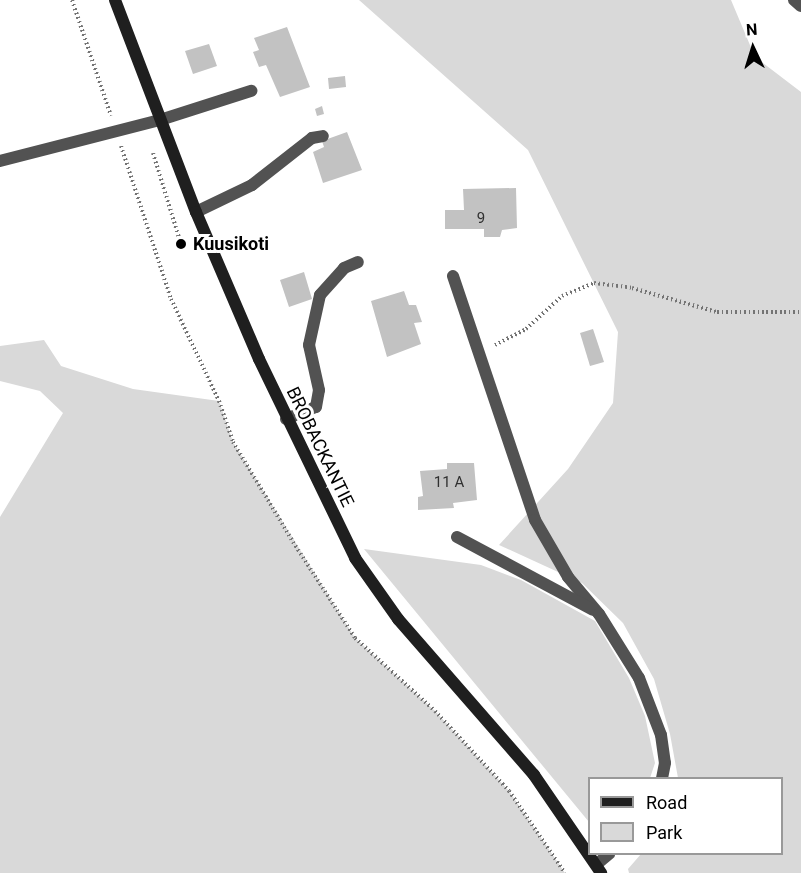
<!DOCTYPE html>
<html>
<head>
<meta charset="utf-8">
<style>
  body { margin:0 }
  #map { position:relative; width:801px; height:873px; overflow:hidden; background:#fff; font-family:Roboto,sans-serif }
  div>[style] { position:absolute }
  [style*='--x'] { left:calc(var(--x)*1px); top:calc(var(--y)*1px); width:calc(var(--w)*1px); rotate:calc(var(--a)*1deg) }
  .green>* { inset:0; background:#d9d9d9 }
  .building>* { inset:0; background:#c2c2c2 }
  .path>* { height:4px; margin-top:-2px; transform-origin:0; background:repeating-linear-gradient(90deg,#747474 0 1.5px,transparent 0 4.5px) }
  .lane>* { height:12px; margin:-6px; padding:0 6px; transform-origin:6px; border-radius:6px; background:#525252 }
  .street>* { height:12px; margin:-6px; padding:0 6px; transform-origin:6px; border-radius:6px; background:#525252 }
  .secondary>* { height:12px; margin:-6px; padding:0 6px; transform-origin:6px; border-radius:6px; background:#1f1f1f }
  .dots>* { width:16px; height:16px; translate:-50% -50%; box-sizing:border-box; border:3px solid #fff; border-radius:50% }
  span { translate:-50% -50%; white-space:nowrap; text-align:center; line-height:1.15; -webkit-text-stroke:6px #fff; paint-order:stroke }
  .number-label { font-size:15px; color:#303030 }
  .number-label span { -webkit-text-stroke-width:0 }
  .poi-label { font-size:18px; color:#000; font-weight:700 }
  .left { translate:0 -50%; text-align:left }
  .street-label { font-size:18px; color:#000 }
  .legend { position:absolute; left:588px; top:777px; width:195px; height:78px; box-sizing:border-box; background:#fff; border:2px solid #999; margin:0; padding:8px 10px; list-style:none; font-size:18px; color:#000 }
  .legend li { display:flex; align-items:center; gap:12px; height:30px }
  .legend b { width:30px; border:2px solid #999 }
  .north { position:absolute; left:723px; top:18px; width:60px; height:60px; -webkit-text-stroke:4px #fff; paint-order:stroke; rotate:356deg; font-size:16px; font-weight:700; line-height:24px; text-align:center; color:#000 }
  .north::after { content:''; display:block; margin:auto; width:21px; height:27px; background:#000; clip-path:polygon(50% 0,100% 100%,50% 72%,0 100%) }
</style>
</head>
<body>
<div id="map">
  <div class="green">
    <i style="clip-path:polygon(359px 0,731px 0,755px 57px,801px 92px,801px 873px,629px 873px,628px 869px,641px 854px,782px 854px,782px 778px,678px 778px,670px 734px,654px 679px,623px 623px,582px 583px,499px 545px,568px 469px,613px 403px,618px 332px,528px 150px)"></i>
    <i style="clip-path:polygon(44px 340px,61px 366px,133px 389px,219px 401px,233px 442px,355px 638px,435px 711px,509px 791px,565px 873px,0 873px,0 517px,63px 413px,40px 391px,0 381px,0 346px)"></i>
    <i style="clip-path:polygon(364px 549px,481px 565px,521px 580px,595px 621px,629px 678px,645px 716px,655px 763px,650px 778px,590px 778px,589px 822px)"></i>
  </div>
  <div class="building">
    <i style="clip-path:polygon(287px 27px,310px 87px,280px 97px,266px 65px,259px 67px,253px 52px,259px 50px,254px 38px)"></i>
    <i style="clip-path:polygon(209px 44px,217px 66px,193px 74px,185px 51px)"></i>
    <i style="clip-path:polygon(345px 76px,346px 87px,329px 89px,328px 78px)"></i>
    <i style="clip-path:polygon(322px 106px,324px 114px,317px 116px,315px 109px)"></i>
    <i style="clip-path:polygon(347px 132px,362px 170px,323px 183px,313px 152px,324px 147px,322px 141px)"></i>
    <i style="clip-path:polygon(516px 188px,517px 228px,502px 230px,500px 237px,484px 237px,484px 229px,445px 229px,445px 210px,464px 210px,463px 189px)"></i>
    <i style="clip-path:polygon(304px 272px,312px 299px,289px 307px,280px 280px)"></i>
    <i style="clip-path:polygon(404px 291px,409px 305px,416px 305px,422px 322px,414px 323px,421px 344px,387px 357px,371px 301px)"></i>
    <i style="clip-path:polygon(593px 329px,604px 362px,590px 366px,580px 333px)"></i>
    <i style="clip-path:polygon(447px 463px,474px 463px,477px 500px,453px 503px,454px 508px,418px 510px,418px 497px,423px 496px,420px 471px,447px 469px)"></i>
  </div>
  <div class="path">
    <i style="--x:72;--y:0;--w:122;--a:71.4"></i>
    <i style="--x:121;--y:146;--w:161;--a:71.9"></i>
    <i style="--x:171;--y:299;--w:113;--a:64.8"></i>
    <i style="--x:219;--y:401;--w:43;--a:71.1"></i>
    <i style="--x:233;--y:442;--w:117;--a:59"></i>
    <i style="--x:293;--y:542;--w:114;--a:57.1"></i>
    <i style="--x:355;--y:638;--w:108;--a:42.4"></i>
    <i style="--x:435;--y:711;--w:109;--a:47.2"></i>
    <i style="--x:509;--y:791;--w:99;--a:55.7"></i>
    <i style="--x:153;--y:153;--w:95;--a:72.9"></i>
    <i style="--x:495;--y:345;--w:35;--a:-27"></i>
    <i style="--x:526;--y:329;--w:49;--a:-42.5"></i>
    <i style="--x:562;--y:296;--w:35;--a:-22"></i>
    <i style="--x:594;--y:283;--w:38;--a:7"></i>
    <i style="--x:632;--y:288;--w:88;--a:15.8"></i>
    <i style="--x:717;--y:312;--w:84;--a:0"></i>
  </div>
  <div class="lane">
    <i style="--x:794;--y:0;--w:9;--a:41"></i>
    <i style="--x:0;--y:161;--w:165;--a:-14.4"></i>
    <i style="--x:160;--y:120;--w:96;--a:-17.7"></i>
    <i style="--x:196;--y:212;--w:62;--a:-25.7"></i>
    <i style="--x:252;--y:185;--w:76;--a:-38.1"></i>
    <i style="--x:312;--y:138;--w:11;--a:-10"></i>
    <i style="--x:453;--y:276;--w:257;--a:71.4"></i>
    <i style="--x:535;--y:520;--w:66;--a:59.9"></i>
    <i style="--x:568;--y:577;--w:48;--a:50"></i>
    <i style="--x:286;--y:419;--w:32;--a:-22"></i>
    <i style="--x:316;--y:407;--w:17;--a:-80"></i>
    <i style="--x:319;--y:390;--w:46;--a:-102.5"></i>
    <i style="--x:309;--y:345;--w:51;--a:-77.6"></i>
    <i style="--x:320;--y:295;--w:36;--a:-48"></i>
    <i style="--x:344;--y:268;--w:15;--a:-23"></i>
    <i style="--x:457;--y:537;--w:154;--a:28.2"></i>
  </div>
  <div class="street">
    <i style="--x:599;--y:614;--w:75;--a:58"></i>
    <i style="--x:639;--y:678;--w:61;--a:68.9"></i>
    <i style="--x:661;--y:735;--w:28;--a:82"></i>
    <i style="--x:665;--y:763;--w:15;--a:101"></i>
    <i style="--x:597;--y:864;--w:16;--a:-40"></i>
  </div>
  <div class="secondary">
    <i style="--x:115;--y:0;--w:227;--a:69.1"></i>
    <i style="--x:196;--y:212;--w:160;--a:66.8"></i>
    <i style="--x:259;--y:359;--w:221;--a:64.2"></i>
    <i style="--x:355;--y:558;--w:75;--a:54.8"></i>
    <i style="--x:398;--y:619;--w:207;--a:48.9"></i>
    <i style="--x:534;--y:775;--w:119;--a:55.6"></i>
  </div>
  <div class="dots">
    <i style="left:181px;top:244px;background:#000"></i>
  </div>
  <div class="number-label">
    <span style="left:481px;top:219px">9</span>
    <span style="left:449px;top:483px">11 A</span>
  </div>
  <div class="poi-label">
    <span class="left" style="left:193px;top:244px">Kuusikoti</span>
  </div>
  <div class="street-label">
    <span style="left:320px;top:447px;rotate:64deg">BROBACKANTIE</span>
  </div>
  <ul class="legend">
  <li><b style="height:8px;background:#1f1f1f"></b>Road</li>
  <li><b style="height:16px;background:#d9d9d9"></b>Park</li>
  </ul>
  <div class="north">N</div>
</div>
</body>
</html>
